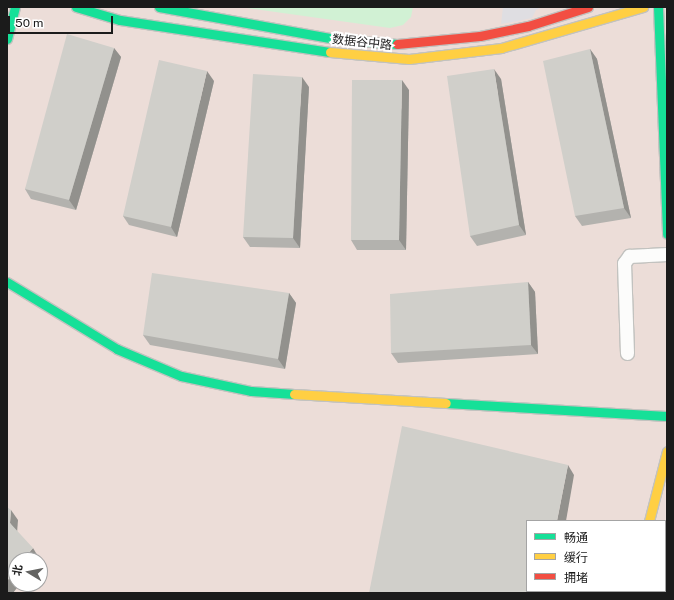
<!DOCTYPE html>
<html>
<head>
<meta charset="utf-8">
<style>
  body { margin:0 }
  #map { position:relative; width:674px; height:600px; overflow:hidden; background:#eae9e3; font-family:"Public Sans","Noto Sans SC",sans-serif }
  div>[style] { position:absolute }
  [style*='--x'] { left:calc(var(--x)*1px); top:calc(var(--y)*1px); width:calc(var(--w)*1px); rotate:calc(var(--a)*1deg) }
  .commercial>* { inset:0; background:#ecddd8 }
  .park>* { inset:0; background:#d1f1d4 }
  .plaza>* { inset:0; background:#dfdee2 }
  .roads { filter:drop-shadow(1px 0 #c2c2bf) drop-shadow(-1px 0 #c2c2bf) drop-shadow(0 1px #c2c2bf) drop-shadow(0 -1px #c2c2bf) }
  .street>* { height:13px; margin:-6.5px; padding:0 6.5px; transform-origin:6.5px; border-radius:6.5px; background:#fcfcfb }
  .fast>* { height:9px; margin:-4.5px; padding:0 4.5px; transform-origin:4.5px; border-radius:4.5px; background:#16e098 }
  .slow>* { height:9px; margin:-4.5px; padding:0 4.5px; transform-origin:4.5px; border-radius:4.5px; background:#ffcf43 }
  .jam>* { height:9px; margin:-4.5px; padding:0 4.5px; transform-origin:4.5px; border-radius:4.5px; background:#f24e42 }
  .wall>* { inset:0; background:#b3b2ae }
  .shaded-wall>* { inset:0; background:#92918d }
  .building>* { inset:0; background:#d0cfca }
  span { translate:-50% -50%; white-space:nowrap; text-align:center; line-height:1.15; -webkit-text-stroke:4px #fff; paint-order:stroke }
  .street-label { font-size:12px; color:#1b1b1b }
  .frame { position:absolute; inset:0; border:8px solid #1b1b1b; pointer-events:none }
  .legend { position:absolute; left:526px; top:520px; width:140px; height:72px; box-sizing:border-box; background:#fff; border:1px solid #a4a4a4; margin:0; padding:5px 7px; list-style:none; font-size:12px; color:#1b1b1b }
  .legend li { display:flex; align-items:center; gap:8px; height:20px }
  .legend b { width:20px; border:1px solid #a4a4a4 }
  .north { position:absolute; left:8px; top:552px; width:40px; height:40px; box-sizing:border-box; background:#fff; border:1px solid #a4a4a4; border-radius:50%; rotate:280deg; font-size:11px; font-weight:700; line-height:16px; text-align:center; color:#1b1b1b }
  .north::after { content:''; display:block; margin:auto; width:14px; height:18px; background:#636361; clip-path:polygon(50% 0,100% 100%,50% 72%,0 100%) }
  .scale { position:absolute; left:8px; top:16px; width:105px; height:18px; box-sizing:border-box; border:2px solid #1b1b1b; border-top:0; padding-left:5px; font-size:12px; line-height:14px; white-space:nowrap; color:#1b1b1b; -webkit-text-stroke:3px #fff; paint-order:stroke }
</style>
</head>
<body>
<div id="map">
  <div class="commercial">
    <i style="clip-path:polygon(evenodd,7px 7px,667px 7px,667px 593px,7px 593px,7px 7px,527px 521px,665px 521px,665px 591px,527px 591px,527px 521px,7px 7px,16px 560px,40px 560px,40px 584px,16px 584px,16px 560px)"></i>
  </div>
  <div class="park">
    <i style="clip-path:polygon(239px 7px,413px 7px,411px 17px,403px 25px,390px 28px)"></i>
  </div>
  <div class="plaza">
    <i style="clip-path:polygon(503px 7px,542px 7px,536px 10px,532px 18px,501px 24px)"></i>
  </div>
  <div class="roads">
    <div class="street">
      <i style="--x:627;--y:353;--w:90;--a:-91.9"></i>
      <i style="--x:624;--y:263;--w:9;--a:-54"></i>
      <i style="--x:629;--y:256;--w:38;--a:-3"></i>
    </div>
    <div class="fast">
      <i style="--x:76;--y:7;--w:46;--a:16.5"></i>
      <i style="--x:120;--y:20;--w:212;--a:8.7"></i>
      <i style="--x:159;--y:7;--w:179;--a:10.3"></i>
      <i style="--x:335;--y:39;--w:62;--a:4.6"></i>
      <i style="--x:658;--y:7;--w:227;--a:87.7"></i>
      <i style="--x:7;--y:39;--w:33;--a:-76"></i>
      <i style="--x:7;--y:282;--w:129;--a:31.3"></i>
      <i style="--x:117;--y:349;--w:69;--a:22.9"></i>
      <i style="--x:181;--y:376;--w:72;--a:12.1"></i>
      <i style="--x:251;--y:391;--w:43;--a:4"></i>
      <i style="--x:446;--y:403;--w:221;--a:3.4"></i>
      <i style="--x:630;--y:591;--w:2;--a:90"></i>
    </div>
    <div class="slow">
      <i style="--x:330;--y:52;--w:79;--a:5.1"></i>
      <i style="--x:409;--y:59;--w:93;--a:-6.8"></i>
      <i style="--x:501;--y:48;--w:148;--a:-16.1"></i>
      <i style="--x:294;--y:394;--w:152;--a:3.4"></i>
      <i style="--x:649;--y:521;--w:72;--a:-75.6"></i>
    </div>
    <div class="jam">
      <i style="--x:397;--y:44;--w:83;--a:-5.5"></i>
      <i style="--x:480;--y:36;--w:49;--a:-11.8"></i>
      <i style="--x:528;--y:26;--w:63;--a:-17.6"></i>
    </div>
  </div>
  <div class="wall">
    <i style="clip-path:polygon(114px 48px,121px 57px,76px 210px,31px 199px,25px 189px)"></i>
    <i style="clip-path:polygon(590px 49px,597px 59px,631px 218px,582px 226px,575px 216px)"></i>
    <i style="clip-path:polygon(501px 79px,526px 235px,477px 246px,470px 236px)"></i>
    <i style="clip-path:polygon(214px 81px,177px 237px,129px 225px,123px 216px)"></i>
    <i style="clip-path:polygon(309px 87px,300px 248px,250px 247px,243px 237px)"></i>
    <i style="clip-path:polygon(409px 90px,406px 250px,357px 250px,351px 240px)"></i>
    <i style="clip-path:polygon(528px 282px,535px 292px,538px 354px,398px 363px,391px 353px)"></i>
    <i style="clip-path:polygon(289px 293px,296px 303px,285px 369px,150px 345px,143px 335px)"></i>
  </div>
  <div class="shaded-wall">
    <i style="clip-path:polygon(114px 48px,121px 57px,76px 210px,69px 200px)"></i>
    <i style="clip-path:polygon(590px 49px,597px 59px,631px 218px,624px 208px)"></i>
    <i style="clip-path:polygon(494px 69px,501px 79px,526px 235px,519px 225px)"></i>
    <i style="clip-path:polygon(207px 71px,214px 81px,177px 237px,171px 227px)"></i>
    <i style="clip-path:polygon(302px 77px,309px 87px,300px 248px,293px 238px)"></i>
    <i style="clip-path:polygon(402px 80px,409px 90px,406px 250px,399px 240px)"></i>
    <i style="clip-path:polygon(528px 282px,535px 292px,538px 354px,531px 345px)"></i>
    <i style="clip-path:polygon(289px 293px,296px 303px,285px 369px,278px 359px)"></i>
    <i style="clip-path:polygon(568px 465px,574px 475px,566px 521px,557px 521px)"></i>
    <i style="clip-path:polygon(11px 510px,18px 520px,17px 533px,10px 523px)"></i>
    <i style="clip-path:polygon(33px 548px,39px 558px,38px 560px,23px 560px)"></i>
    <i style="clip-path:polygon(16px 570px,16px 584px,20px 584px,13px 593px,7px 593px,7px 581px)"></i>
    <i style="clip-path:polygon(543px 591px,552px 591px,552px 593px,543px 593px)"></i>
  </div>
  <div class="building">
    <i style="clip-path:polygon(67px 34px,114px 48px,69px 200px,25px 189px)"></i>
    <i style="clip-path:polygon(590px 49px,624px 208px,575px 216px,543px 61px)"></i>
    <i style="clip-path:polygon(159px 60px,207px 71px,171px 227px,123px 216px)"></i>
    <i style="clip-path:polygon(494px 69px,519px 225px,470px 236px,447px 76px)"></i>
    <i style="clip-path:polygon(253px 74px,302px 77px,293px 238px,243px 237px)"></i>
    <i style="clip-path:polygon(352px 80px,402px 80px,399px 240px,351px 240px)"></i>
    <i style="clip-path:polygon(152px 273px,289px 293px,278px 359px,143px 335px)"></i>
    <i style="clip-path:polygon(528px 282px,531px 345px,391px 353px,390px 294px)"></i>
    <i style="clip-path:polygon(402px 426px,568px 465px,557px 521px,527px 521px,527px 591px,543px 591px,543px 593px,369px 593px)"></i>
    <i style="clip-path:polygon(7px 507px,11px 510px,10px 523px,33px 548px,23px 560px,16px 560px,16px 570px,7px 581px)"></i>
  </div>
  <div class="street-label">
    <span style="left:362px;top:43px;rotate:6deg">数据谷中路</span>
  </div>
  <div class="frame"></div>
  <ul class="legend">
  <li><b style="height:5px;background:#16e098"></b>畅通</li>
  <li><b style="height:5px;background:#ffcf43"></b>缓行</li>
  <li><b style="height:5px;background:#f24e42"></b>拥堵</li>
  </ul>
  <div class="north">北</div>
  <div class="scale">50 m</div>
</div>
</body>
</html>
